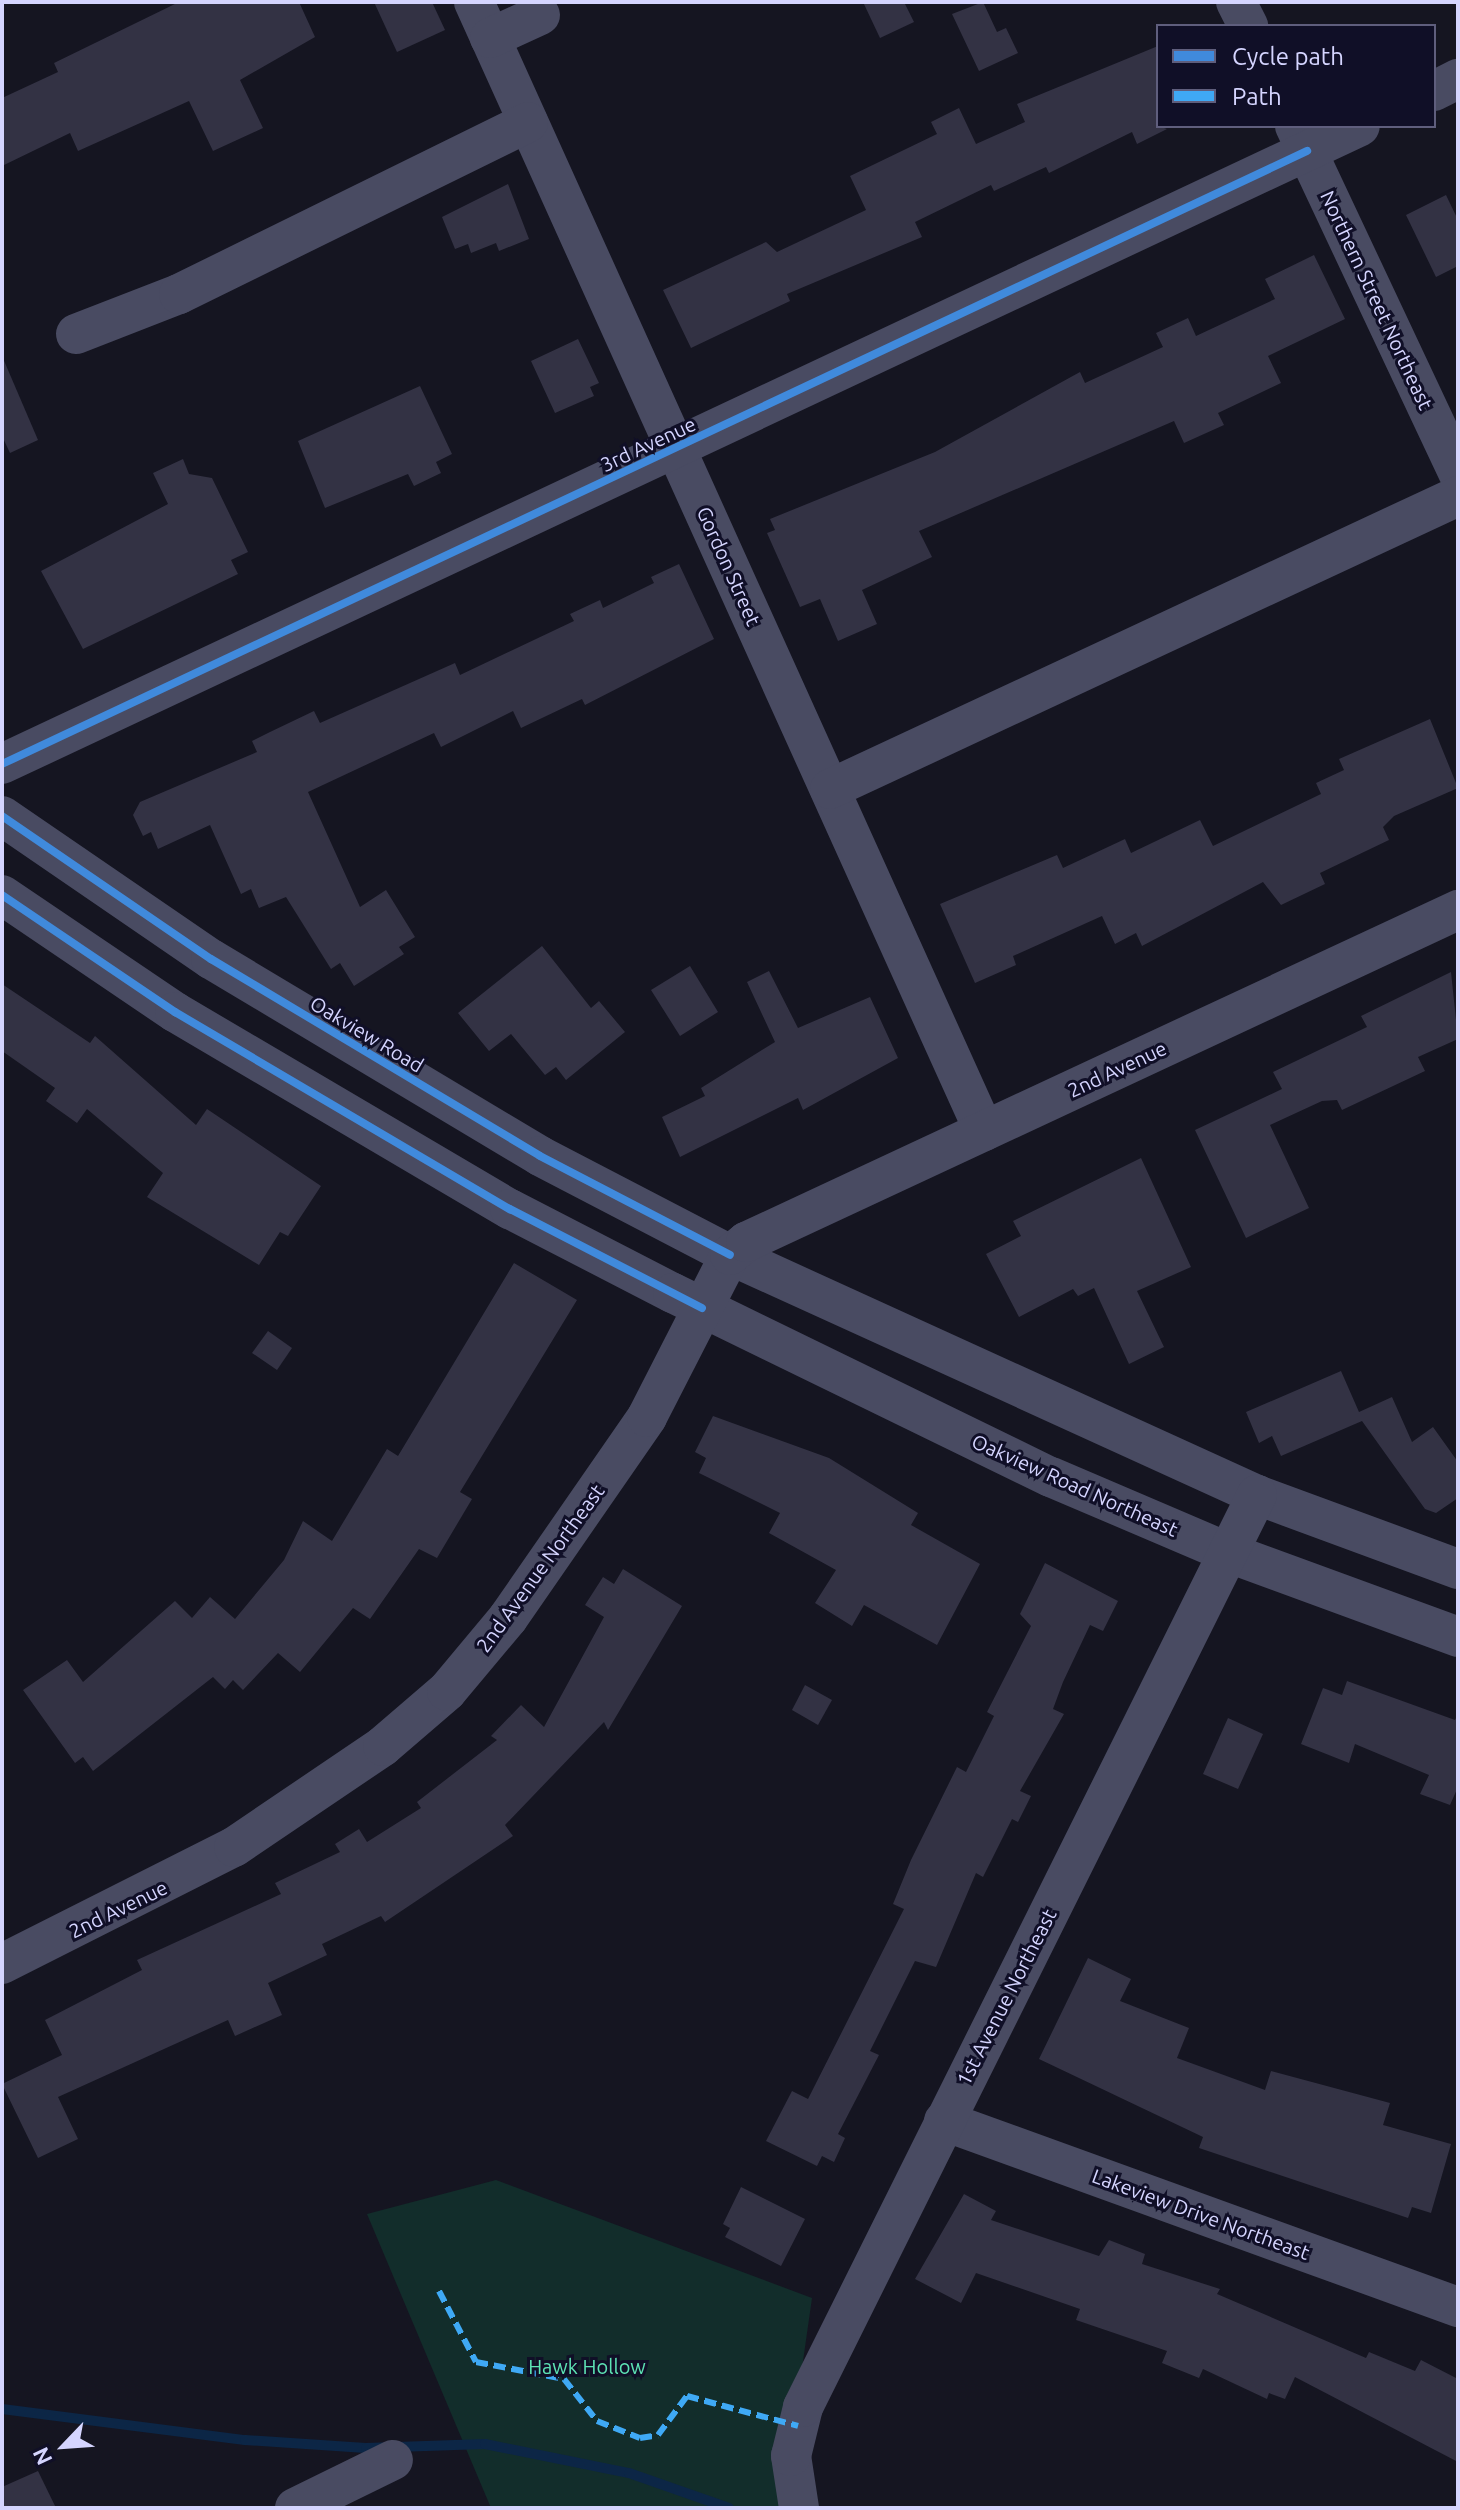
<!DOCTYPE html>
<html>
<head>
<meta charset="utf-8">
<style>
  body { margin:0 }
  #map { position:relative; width:1460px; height:2510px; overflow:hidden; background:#151521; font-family:Ubuntu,sans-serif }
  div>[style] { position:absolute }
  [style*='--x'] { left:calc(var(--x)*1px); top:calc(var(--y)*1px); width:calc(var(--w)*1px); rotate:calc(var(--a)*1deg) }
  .green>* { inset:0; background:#122d2b }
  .stream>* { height:10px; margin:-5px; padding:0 5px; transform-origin:5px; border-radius:5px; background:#0c2646 }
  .building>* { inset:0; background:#333244 }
  .minor>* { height:40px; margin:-20px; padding:0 20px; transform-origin:20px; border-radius:20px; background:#494b62 }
  .quiet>* { height:6px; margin-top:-3px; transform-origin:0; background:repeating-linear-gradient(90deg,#3fa9f5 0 12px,transparent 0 18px) }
  .cycleway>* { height:8px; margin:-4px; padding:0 4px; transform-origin:4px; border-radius:4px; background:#408adc }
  span { translate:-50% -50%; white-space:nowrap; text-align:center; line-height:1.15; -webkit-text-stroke:6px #100f27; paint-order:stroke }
  .street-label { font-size:20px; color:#d5d5ff }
  .park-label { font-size:20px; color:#5de3b4 }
  .frame { position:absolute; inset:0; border:4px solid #d5d5ff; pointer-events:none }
  .legend { position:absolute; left:1156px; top:24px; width:280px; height:104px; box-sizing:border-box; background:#100f27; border:2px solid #5f5e7d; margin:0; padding:10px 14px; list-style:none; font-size:24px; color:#d5d5ff }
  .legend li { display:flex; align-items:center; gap:16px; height:40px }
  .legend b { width:40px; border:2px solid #5f5e7d }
  .north { position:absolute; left:24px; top:2406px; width:80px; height:80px; -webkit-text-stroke:6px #100f27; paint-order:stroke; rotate:245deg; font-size:22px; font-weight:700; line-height:32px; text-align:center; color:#d5d5ff }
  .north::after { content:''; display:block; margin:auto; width:28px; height:36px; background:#d5d5ff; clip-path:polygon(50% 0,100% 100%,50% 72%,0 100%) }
</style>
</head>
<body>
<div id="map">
  <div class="green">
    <i style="clip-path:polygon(496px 2180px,812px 2298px,782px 2508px,491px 2508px,367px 2214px)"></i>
  </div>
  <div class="stream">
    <i style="--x:2;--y:2409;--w:245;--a:7.3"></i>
    <i style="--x:245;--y:2440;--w:121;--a:3.8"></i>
    <i style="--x:366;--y:2448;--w:119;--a:-1.9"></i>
    <i style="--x:485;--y:2444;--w:147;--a:11.4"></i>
    <i style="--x:629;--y:2473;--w:106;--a:19.3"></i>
  </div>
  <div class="building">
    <i style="clip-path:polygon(179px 2px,299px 2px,315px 37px,240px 80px,263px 128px,213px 151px,189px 101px,78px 151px,70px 133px,2px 166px,2px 98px,58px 72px,54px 63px)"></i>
    <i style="clip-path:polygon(374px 2px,432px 2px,445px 30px,397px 52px)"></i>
    <i style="clip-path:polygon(863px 2px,904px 2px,914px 22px,880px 38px)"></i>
    <i style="clip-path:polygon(983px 2px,997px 32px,1006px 28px,1018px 53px,979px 71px,952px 14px)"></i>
    <i style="clip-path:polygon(1158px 46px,1158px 126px,1167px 129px,1137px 144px,1132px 132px,1049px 173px,1046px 167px,994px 191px,991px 185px,915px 222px,922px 237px,787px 294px,790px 301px,691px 348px,663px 290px,766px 242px,777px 252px,866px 210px,850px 176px,937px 134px,931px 122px,959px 108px,976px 144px,1025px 122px,1017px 104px)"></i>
    <i style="clip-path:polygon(508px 184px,529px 239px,499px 251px,496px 243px,471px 253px,468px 244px,455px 249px,442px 217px)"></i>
    <i style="clip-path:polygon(1446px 195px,1458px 220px,1458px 266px,1436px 277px,1406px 215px)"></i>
    <i style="clip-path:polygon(1314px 255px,1345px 319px,1268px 356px,1281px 383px,1218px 413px,1224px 425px,1184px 443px,1174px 421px,919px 531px,932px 557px,862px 590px,877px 624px,838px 641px,820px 599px,800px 607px,767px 533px,775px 530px,770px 519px,935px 452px,1080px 372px,1085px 383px,1163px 347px,1156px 333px,1188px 318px,1196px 336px,1275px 299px,1265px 279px)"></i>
    <i style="clip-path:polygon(578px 339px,599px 383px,590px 387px,594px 396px,555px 413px,531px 361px)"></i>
    <i style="clip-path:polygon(2px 356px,38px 440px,10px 453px,2px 436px)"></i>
    <i style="clip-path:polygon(420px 386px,452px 454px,436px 462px,441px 473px,414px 486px,408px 474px,325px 508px,298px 441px)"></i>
    <i style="clip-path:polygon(183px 459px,189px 474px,212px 478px,248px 552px,231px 560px,238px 574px,83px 649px,41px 571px,168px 504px,153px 473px)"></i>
    <i style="clip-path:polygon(679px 564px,714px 639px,585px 705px,582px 699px,521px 728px,513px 711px,441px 747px,434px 733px,308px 792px,360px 907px,386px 890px,415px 937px,399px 947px,404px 954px,354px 986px,340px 963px,331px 969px,286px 897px,259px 908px,251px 889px,241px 894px,210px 825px,158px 849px,151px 832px,143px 836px,133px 815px,140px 802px,257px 752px,252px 741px,270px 732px,314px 711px,320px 723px,455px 663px,460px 675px,574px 621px,570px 614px,600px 600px,603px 608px,654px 583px,651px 577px)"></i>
    <i style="clip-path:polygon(1430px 719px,1458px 788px,1394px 816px,1383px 827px,1389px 840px,1320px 873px,1325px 884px,1281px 905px,1263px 882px,1142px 946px,1136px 933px,1115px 944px,1102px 916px,1013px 956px,1016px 965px,975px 983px,940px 904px,1057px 855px,1063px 868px,1125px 839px,1131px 853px,1200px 820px,1213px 846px,1321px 794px,1316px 783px,1344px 770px,1339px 759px)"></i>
    <i style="clip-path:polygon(542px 946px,591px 1008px,599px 1001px,625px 1032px,566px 1080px,556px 1067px,545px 1075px,511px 1034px,489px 1051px,458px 1013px)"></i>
    <i style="clip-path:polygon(690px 966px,718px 1012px,680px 1036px,651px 990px)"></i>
    <i style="clip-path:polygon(769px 971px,798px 1028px,870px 997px,898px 1058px,803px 1110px,798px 1098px,680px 1157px,662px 1117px,705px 1096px,701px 1088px,775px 1042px,747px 982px)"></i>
    <i style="clip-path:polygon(1451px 972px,1458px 1039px,1418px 1057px,1425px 1071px,1342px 1110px,1337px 1100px,1322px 1101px,1270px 1125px,1309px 1208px,1246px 1238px,1195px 1130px,1282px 1089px,1273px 1072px,1367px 1027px,1361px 1016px)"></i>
    <i style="clip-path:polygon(2px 984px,90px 1043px,95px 1036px,196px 1125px,207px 1109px,321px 1186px,288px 1236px,280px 1232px,259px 1265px,147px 1197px,163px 1173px,87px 1109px,77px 1123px,46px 1101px,55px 1088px,2px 1051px)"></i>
    <i style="clip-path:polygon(1141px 1158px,1191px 1267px,1137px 1291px,1164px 1347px,1129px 1364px,1094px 1288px,1078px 1296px,1073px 1289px,1019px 1317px,986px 1254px,1021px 1236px,1013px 1221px)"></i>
    <i style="clip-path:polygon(514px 1263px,577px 1300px,460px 1492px,472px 1499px,437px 1558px,419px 1549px,370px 1619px,353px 1608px,300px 1672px,278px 1653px,243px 1690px,233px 1680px,225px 1689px,213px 1677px,93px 1771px,83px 1757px,75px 1763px,23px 1690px,67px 1660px,83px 1682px,175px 1601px,192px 1618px,210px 1597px,235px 1619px,284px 1560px,303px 1521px,332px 1541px,387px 1449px,398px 1456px)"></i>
    <i style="clip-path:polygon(268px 1331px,292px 1348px,277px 1370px,252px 1353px)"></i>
    <i style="clip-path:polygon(1341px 1371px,1359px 1412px,1392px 1397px,1412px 1442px,1433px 1427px,1458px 1462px,1458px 1498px,1436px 1513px,1425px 1509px,1362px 1421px,1281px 1456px,1272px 1436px,1259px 1443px,1246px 1412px)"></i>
    <i style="clip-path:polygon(713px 1416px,829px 1458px,918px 1513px,911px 1525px,980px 1564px,937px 1645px,864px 1605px,852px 1626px,815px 1603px,836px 1570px,769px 1533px,780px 1513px,699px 1473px,706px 1458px,695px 1452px)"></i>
    <i style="clip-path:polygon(1045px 1563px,1118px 1601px,1103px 1631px,1090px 1625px,1063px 1682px,1053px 1709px,1064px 1714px,1020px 1791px,1031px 1796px,1018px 1822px,1012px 1819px,983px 1877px,976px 1873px,936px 1967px,915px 1961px,870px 2051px,879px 2055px,838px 2134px,845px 2138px,834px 2162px,822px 2156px,817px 2166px,766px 2141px,792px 2091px,808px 2099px,904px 1909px,893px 1904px,911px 1860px,957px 1767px,966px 1772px,994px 1716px,987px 1712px,1031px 1626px,1020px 1614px)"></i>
    <i style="clip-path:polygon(623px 1569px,682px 1606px,608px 1730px,604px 1722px,505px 1825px,513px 1836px,385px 1922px,381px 1916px,322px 1944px,327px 1955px,268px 1983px,282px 2015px,235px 2036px,228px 2020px,58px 2097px,78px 2139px,38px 2158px,2px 2084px,62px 2055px,45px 2020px,142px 1970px,137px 1960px,281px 1894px,275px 1883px,340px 1852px,335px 1844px,359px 1829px,367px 1842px,421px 1808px,417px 1802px,497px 1740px,491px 1736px,521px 1705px,544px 1727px,604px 1617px,585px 1605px,603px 1577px,614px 1584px)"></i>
    <i style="clip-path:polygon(1347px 1681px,1455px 1720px,1458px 1714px,1458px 1787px,1450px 1805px,1420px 1794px,1429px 1775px,1355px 1744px,1349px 1763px,1301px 1744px,1323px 1688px,1342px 1695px)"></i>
    <i style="clip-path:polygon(805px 1685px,832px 1700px,818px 1725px,792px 1710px)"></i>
    <i style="clip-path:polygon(1228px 1718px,1263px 1734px,1238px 1789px,1203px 1774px)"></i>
    <i style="clip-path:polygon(1088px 1958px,1131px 1979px,1120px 2001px,1189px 2028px,1177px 2058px,1265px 2090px,1271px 2071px,1390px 2103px,1383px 2125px,1451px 2144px,1431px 2213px,1412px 2207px,1408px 2218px,1199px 2148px,1203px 2137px,1039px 2059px)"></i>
    <i style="clip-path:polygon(741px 2187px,805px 2219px,781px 2266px,725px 2237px,730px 2228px,723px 2224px)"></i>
    <i style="clip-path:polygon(964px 2194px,996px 2211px,991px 2220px,1099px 2256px,1109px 2240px,1145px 2254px,1142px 2264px,1220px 2289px,1217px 2294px,1366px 2358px,1369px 2352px,1415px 2371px,1421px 2360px,1458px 2379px,1458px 2462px,1295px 2377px,1285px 2399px,1269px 2393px,1267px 2399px,1203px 2369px,1199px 2378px,1162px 2363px,1167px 2351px,1076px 2320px,1080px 2309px,976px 2273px,961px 2303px,915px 2279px)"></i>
    <i style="clip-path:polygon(38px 2471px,56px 2508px,2px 2508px,2px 2487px)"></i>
  </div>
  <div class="minor">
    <i style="--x:474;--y:2;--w:1239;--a:65.69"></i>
    <i style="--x:1236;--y:2;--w:27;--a:63"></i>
    <i style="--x:490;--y:38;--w:55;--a:-24.7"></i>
    <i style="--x:1434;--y:91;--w:27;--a:-27"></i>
    <i style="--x:1295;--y:126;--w:383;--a:64.8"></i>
    <i style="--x:76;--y:334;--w:110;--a:-21.2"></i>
    <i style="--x:179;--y:294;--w:389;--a:-26.2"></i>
    <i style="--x:2;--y:764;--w:1500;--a:-25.16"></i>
    <i style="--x:830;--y:789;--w:693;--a:-25.01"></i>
    <i style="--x:2;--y:816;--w:253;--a:34.4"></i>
    <i style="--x:211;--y:959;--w:383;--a:30.9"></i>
    <i style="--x:540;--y:1156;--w:214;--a:27.5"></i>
    <i style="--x:730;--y:1255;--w:579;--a:24.48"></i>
    <i style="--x:1257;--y:1495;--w:214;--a:20.2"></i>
    <i style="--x:2;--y:895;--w:209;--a:34.1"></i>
    <i style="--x:175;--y:1012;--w:389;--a:30.5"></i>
    <i style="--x:510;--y:1209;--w:183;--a:27.3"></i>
    <i style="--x:673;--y:1293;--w:420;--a:26"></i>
    <i style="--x:1051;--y:1477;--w:194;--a:23.1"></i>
    <i style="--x:1229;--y:1553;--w:244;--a:20.1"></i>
    <i style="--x:2;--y:1964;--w:260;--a:-26.8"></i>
    <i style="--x:234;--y:1847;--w:180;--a:-34.1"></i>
    <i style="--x:383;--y:1746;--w:84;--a:-40.7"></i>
    <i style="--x:447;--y:1691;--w:95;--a:-50.1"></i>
    <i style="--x:508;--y:1618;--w:244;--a:-55.3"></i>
    <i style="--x:647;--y:1417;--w:182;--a:-62.9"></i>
    <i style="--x:730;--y:1255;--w:21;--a:-39"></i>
    <i style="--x:746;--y:1242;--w:786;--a:-25"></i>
    <i style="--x:944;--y:2121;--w:547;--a:19.89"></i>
    <i style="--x:295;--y:2508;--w:109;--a:-26.1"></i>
    <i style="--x:799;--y:2508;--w:53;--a:-98.7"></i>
    <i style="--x:791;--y:2456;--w:50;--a:-76.2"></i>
    <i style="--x:803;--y:2407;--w:1019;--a:-63.54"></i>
  </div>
  <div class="quiet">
    <i style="--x:439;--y:2291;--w:80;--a:62.5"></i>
    <i style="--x:476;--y:2362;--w:90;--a:10.9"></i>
    <i style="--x:564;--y:2379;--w:53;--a:51.8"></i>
    <i style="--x:597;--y:2421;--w:46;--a:21.6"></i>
    <i style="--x:640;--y:2438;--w:18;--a:-9"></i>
    <i style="--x:658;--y:2435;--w:49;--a:-53.4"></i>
    <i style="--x:687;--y:2396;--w:115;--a:15.1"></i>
  </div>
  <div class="cycleway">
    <i style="--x:2;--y:764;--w:1442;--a:-25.16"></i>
    <i style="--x:2;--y:816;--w:253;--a:34.4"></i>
    <i style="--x:211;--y:959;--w:383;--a:30.9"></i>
    <i style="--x:540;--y:1156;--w:214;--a:27.5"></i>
    <i style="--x:2;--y:895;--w:209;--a:34.1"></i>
    <i style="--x:175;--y:1012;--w:389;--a:30.5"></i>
    <i style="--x:510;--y:1209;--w:216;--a:27.3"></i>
  </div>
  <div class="street-label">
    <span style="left:1377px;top:300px;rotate:65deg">Northern Street Northeast</span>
    <span style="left:648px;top:444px;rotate:-25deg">3rd Avenue</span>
    <span style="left:729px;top:566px;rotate:66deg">Gordon Street</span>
    <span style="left:367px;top:1034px;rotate:31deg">Oakview Road</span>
    <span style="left:1117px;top:1069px;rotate:-25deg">2nd Avenue</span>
    <span style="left:1075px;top:1485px;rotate:24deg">Oakview Road Northeast</span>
    <span style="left:540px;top:1568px;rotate:-54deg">2nd Avenue Northeast</span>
    <span style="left:118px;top:1909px;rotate:-26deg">2nd Avenue</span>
    <span style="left:1006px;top:1997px;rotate:-63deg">1st Avenue Northeast</span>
    <span style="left:1201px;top:2214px;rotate:20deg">Lakeview Drive Northeast</span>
  </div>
  <div class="park-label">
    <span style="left:587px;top:2366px">Hawk Hollow</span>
  </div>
  <div class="frame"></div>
  <ul class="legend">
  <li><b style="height:10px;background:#408adc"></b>Cycle path</li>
  <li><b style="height:10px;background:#3fa9f5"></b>Path</li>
  </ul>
  <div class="north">N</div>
</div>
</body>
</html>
